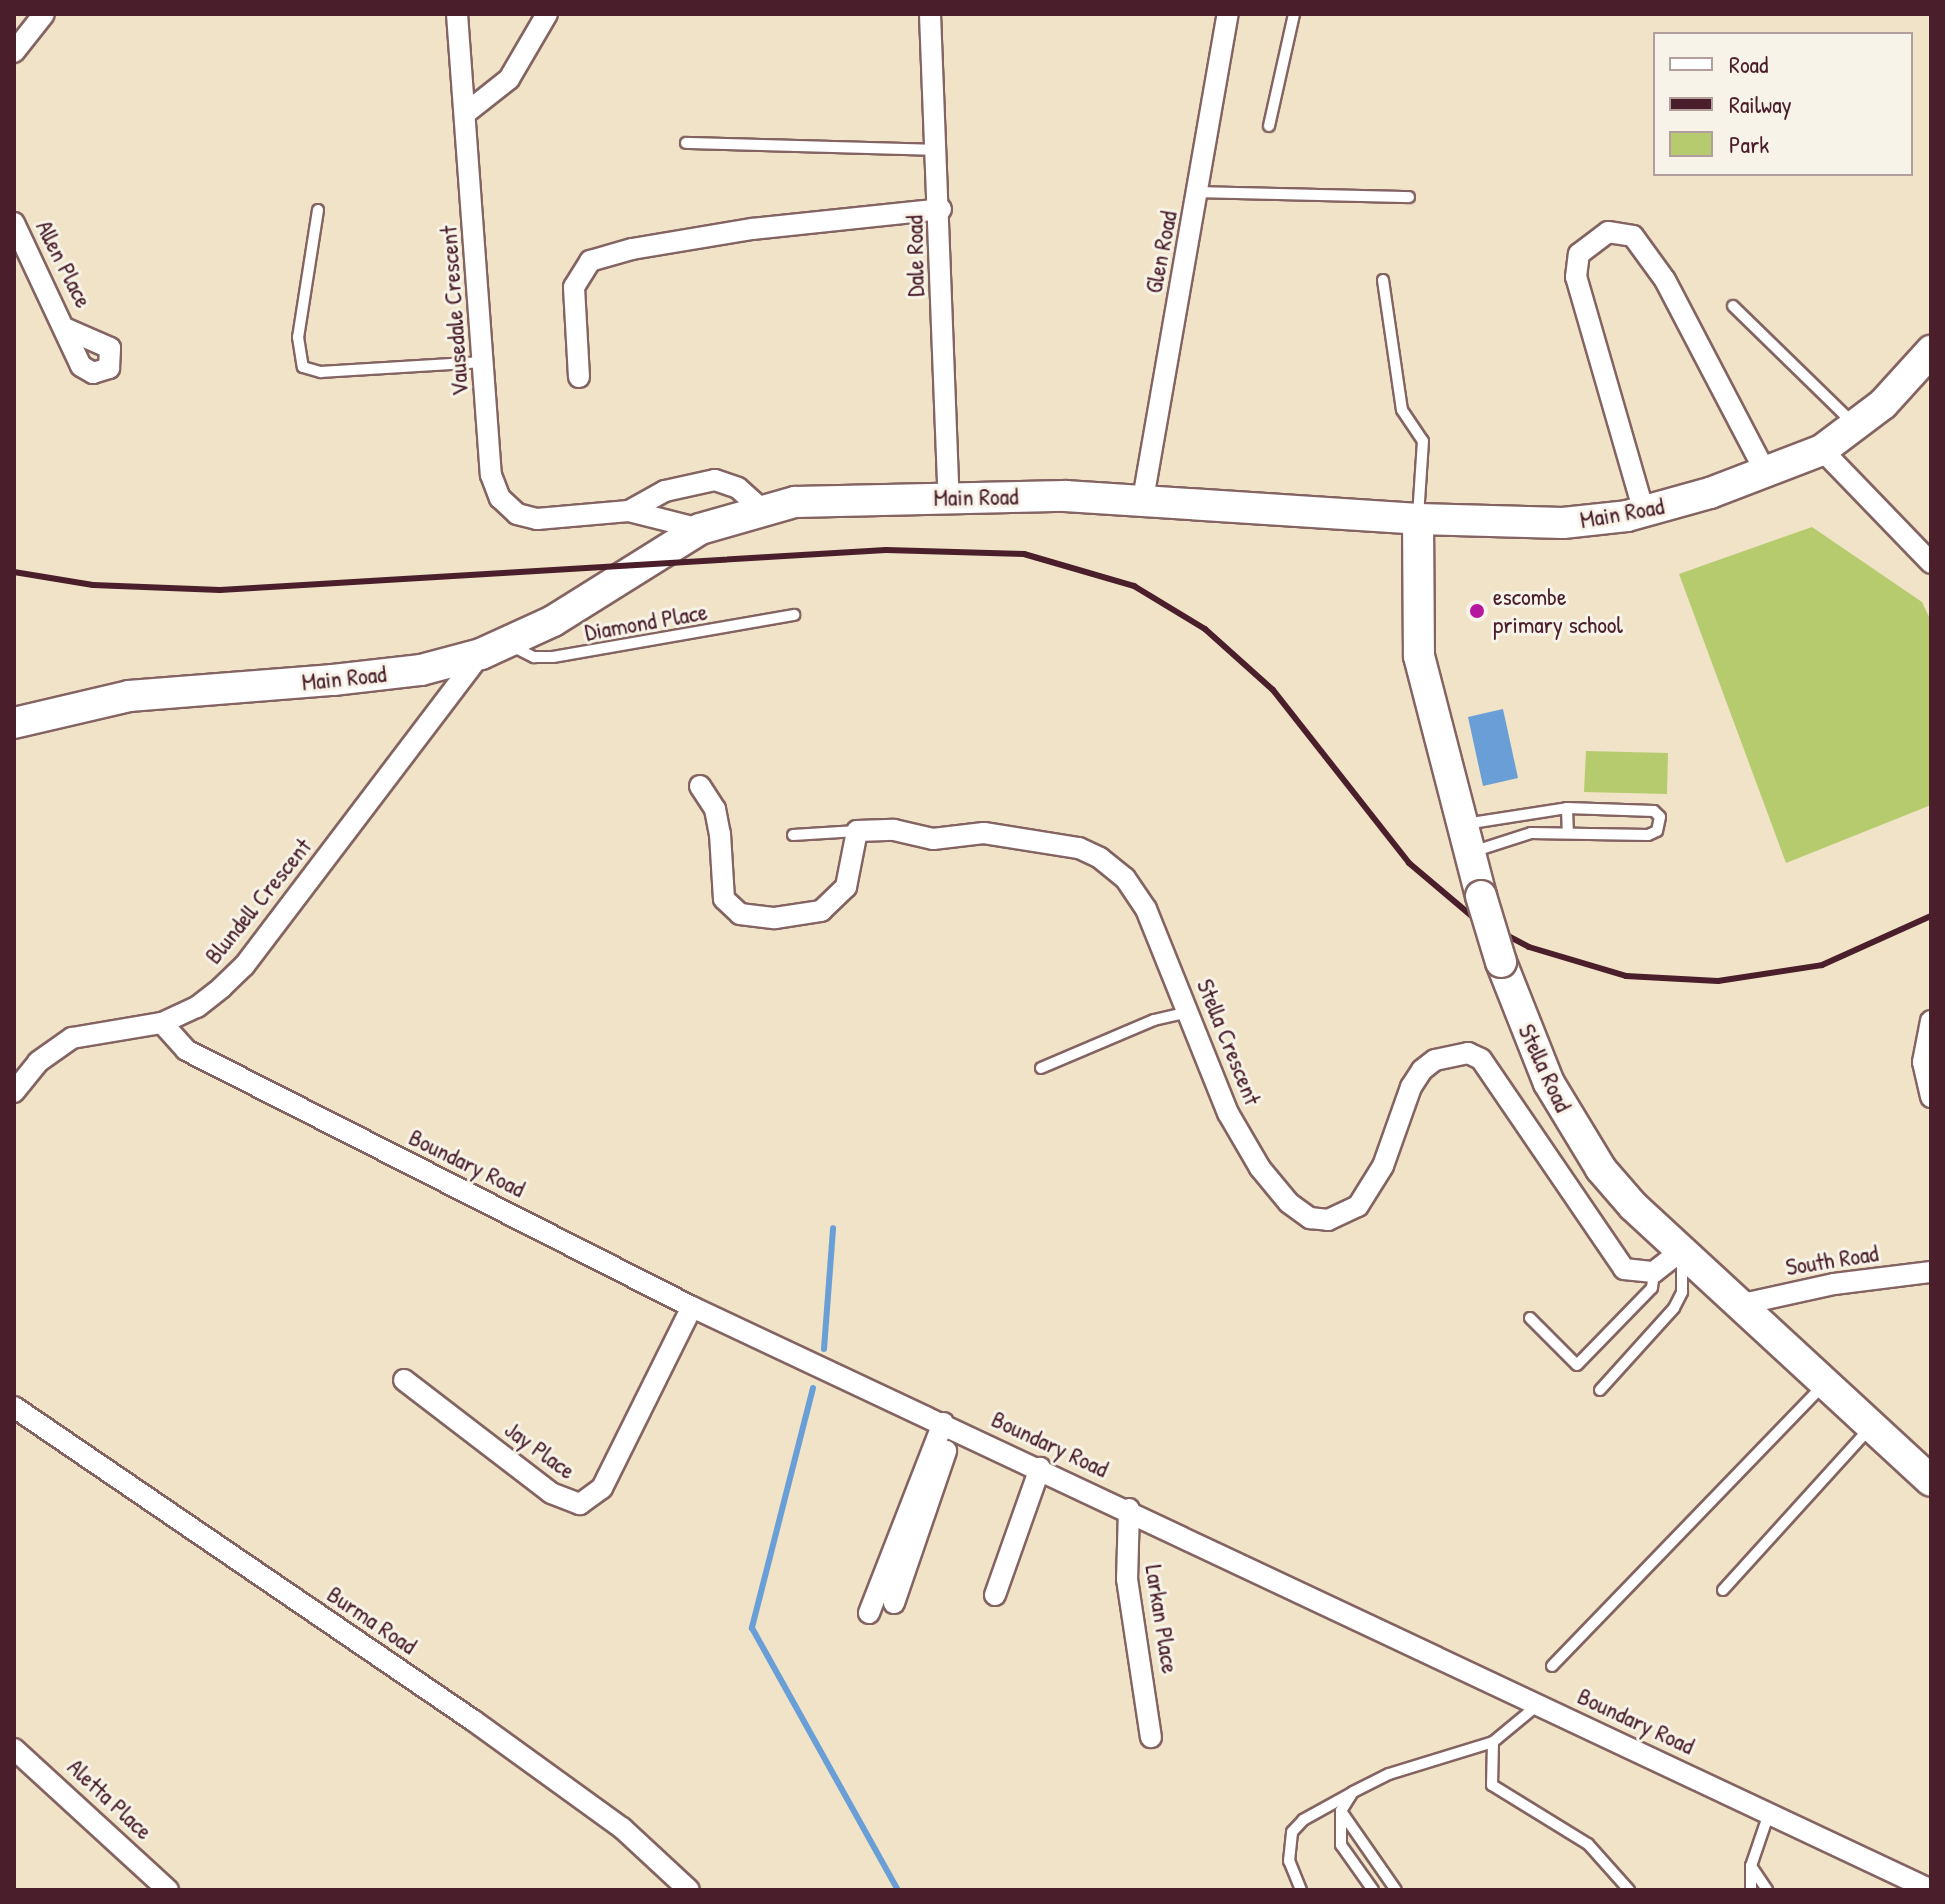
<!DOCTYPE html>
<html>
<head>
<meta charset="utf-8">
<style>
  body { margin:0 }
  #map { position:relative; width:1945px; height:1904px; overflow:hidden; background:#f0e3c7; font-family:"Patrick Hand",sans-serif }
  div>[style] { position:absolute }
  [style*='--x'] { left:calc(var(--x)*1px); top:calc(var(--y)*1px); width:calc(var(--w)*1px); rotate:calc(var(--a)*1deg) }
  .green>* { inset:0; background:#b6cb6e }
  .water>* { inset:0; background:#699fd6 }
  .stream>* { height:6px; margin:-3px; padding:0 3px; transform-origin:3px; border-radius:3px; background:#699fd6 }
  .roads { filter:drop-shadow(2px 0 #846462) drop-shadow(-2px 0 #846462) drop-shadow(0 2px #846462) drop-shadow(0 -2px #846462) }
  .service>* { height:10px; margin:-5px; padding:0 5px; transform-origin:5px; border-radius:5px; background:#fff }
  .minor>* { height:20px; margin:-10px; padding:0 10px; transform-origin:10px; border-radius:10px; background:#fff }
  .secondary>* { height:30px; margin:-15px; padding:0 15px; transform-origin:15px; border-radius:15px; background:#fff }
  .rail>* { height:6px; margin:-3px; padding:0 3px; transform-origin:3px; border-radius:3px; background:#4a1f2b }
  .bridges { filter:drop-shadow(2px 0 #846462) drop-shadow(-2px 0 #846462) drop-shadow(0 2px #846462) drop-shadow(0 -2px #846462) }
  .secondary-bridge>* { height:30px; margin:-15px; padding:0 15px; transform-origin:15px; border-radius:15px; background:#fff }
  .dots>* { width:22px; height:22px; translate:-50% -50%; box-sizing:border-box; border:4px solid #f7f3e8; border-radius:50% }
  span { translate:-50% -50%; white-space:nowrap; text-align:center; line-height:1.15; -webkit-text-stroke:6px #f7f3e8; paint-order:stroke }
  .street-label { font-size:24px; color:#4a1f2b }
  .poi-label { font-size:24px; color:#4a1f2b }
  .left { translate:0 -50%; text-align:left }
  .frame { position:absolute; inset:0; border:16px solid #4a1f2b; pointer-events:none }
  .legend { position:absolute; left:1653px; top:32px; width:260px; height:144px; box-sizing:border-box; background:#f7f3e8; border:2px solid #b29e9c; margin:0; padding:10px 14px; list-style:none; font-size:24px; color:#4a1f2b }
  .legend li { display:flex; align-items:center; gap:16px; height:40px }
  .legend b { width:40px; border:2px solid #b29e9c }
</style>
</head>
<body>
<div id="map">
  <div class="green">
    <i style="clip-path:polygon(1812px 527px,1922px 602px,1931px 621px,1931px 805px,1786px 863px,1679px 574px)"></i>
    <i style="clip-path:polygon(1586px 751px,1668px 753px,1667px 794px,1584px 792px)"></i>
  </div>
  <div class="water">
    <i style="clip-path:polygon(1503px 709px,1518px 778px,1483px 786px,1468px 717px)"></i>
  </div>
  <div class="stream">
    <i style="--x:824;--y:1349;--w:121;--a:-85.7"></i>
    <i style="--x:813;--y:1388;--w:248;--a:104.3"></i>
    <i style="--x:752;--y:1628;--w:300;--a:60.9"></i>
  </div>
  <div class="roads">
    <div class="service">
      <i style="--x:1269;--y:126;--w:115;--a:-77.4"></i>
      <i style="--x:686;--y:143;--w:249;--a:1.6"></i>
      <i style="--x:1199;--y:192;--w:210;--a:1.4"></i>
      <i style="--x:318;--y:210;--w:129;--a:98.9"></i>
      <i style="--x:298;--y:337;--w:30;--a:81"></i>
      <i style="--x:303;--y:367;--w:19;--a:16"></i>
      <i style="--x:321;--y:372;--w:162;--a:-3.5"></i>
      <i style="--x:1383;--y:280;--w:131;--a:81.7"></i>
      <i style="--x:1402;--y:410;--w:37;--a:56"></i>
      <i style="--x:1423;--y:441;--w:76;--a:93.8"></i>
      <i style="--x:1733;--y:306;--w:166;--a:44.3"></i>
      <i style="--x:512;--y:646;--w:25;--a:27"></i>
      <i style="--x:534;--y:657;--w:19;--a:0"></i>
      <i style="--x:553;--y:657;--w:245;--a:-9.9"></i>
      <i style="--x:1567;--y:808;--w:25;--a:88"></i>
      <i style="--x:1465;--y:824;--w:103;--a:-8.9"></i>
      <i style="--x:1567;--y:808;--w:87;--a:2"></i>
      <i style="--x:1654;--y:811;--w:8;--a:45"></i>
      <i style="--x:1660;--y:817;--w:14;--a:102"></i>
      <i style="--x:1657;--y:831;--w:10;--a:156"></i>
      <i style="--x:1648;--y:835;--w:117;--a:-179"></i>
      <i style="--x:1531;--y:833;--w:62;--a:162.1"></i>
      <i style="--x:793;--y:835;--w:64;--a:-3.6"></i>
      <i style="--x:1041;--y:1068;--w:123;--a:-23"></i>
      <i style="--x:1154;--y:1020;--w:35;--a:-13"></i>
      <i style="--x:1530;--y:1318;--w:66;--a:45"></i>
      <i style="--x:1577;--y:1365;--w:107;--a:-45.8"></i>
      <i style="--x:1652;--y:1288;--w:16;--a:-83"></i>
      <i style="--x:1600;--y:1390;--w:110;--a:-47.9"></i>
      <i style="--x:1674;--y:1308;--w:18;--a:-63"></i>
      <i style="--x:1682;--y:1292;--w:34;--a:-90"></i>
      <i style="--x:1723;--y:1590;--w:220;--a:-47.8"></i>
      <i style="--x:1552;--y:1666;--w:390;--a:-46"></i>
      <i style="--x:1493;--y:1742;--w:43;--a:91.3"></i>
      <i style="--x:1492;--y:1785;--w:113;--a:31.6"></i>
      <i style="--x:1588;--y:1844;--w:62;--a:48.3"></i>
      <i style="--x:1341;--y:1811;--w:96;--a:55.2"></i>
      <i style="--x:1751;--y:1866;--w:29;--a:56"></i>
      <i style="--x:1301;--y:1890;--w:31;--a:-112"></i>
      <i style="--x:1289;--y:1861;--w:29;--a:-84"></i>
      <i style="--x:1292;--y:1832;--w:16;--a:-47"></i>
      <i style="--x:1303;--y:1820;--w:56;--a:-28.9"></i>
      <i style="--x:1373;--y:1890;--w:55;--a:-125.4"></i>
      <i style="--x:1341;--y:1845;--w:34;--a:-90"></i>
      <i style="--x:1341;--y:1811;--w:22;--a:-58"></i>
      <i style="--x:1353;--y:1792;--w:40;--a:-26.6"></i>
      <i style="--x:1389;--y:1774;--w:109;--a:-17.1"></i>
      <i style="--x:1493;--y:1742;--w:60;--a:-39.6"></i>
      <i style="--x:1751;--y:1890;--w:24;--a:-90"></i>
      <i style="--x:1751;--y:1866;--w:56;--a:-71.2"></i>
    </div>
    <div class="minor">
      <i style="--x:457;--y:14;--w:462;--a:85.8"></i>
      <i style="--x:491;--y:475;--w:25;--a:69"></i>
      <i style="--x:500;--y:498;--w:23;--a:43"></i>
      <i style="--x:517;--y:514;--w:21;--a:14"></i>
      <i style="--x:537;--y:519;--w:92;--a:-5"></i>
      <i style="--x:629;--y:511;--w:73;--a:14.2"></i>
      <i style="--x:930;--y:14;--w:484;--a:87.8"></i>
      <i style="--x:14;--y:52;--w:48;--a:-51.7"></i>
      <i style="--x:466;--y:113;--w:55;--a:-38.3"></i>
      <i style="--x:509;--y:79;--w:75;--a:-59.7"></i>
      <i style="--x:14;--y:223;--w:158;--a:64.9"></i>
      <i style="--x:81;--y:366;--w:14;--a:30"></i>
      <i style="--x:93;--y:373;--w:17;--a:-17"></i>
      <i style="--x:109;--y:368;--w:20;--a:-87"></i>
      <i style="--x:110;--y:348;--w:47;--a:-156.2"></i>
      <i style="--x:579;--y:377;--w:90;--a:-93.2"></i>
      <i style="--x:574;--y:287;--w:31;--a:-58"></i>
      <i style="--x:590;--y:261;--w:44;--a:-15.9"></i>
      <i style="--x:632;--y:249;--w:122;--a:-9.5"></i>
      <i style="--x:752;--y:229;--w:190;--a:-6"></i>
      <i style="--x:1822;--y:450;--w:157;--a:46"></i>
      <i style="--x:1143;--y:499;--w:492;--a:-80.1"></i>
      <i style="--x:629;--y:511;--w:41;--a:-29.1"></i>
      <i style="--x:665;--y:491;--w:51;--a:-12.4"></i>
      <i style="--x:715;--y:480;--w:24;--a:19"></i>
      <i style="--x:738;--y:488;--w:31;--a:42"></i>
      <i style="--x:1644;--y:512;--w:245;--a:-106.1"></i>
      <i style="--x:1576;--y:277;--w:23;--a:-83"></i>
      <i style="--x:1579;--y:254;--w:36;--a:-37"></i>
      <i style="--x:1608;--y:232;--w:25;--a:9"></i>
      <i style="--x:1633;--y:236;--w:54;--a:54"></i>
      <i style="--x:1665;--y:280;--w:218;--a:62.4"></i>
      <i style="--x:700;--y:786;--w:27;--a:57"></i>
      <i style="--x:715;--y:809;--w:25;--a:79"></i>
      <i style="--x:720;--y:834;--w:65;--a:86.5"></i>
      <i style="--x:724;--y:899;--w:22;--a:43"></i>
      <i style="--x:740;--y:914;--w:35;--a:7"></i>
      <i style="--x:775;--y:918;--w:47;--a:-8.7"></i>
      <i style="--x:821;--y:911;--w:35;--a:-44"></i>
      <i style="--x:846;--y:887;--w:57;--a:-78.9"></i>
      <i style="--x:857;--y:831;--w:37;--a:-2"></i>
      <i style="--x:894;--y:830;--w:40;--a:13"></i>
      <i style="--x:933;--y:839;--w:51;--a:-6.7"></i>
      <i style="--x:984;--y:833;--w:96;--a:9"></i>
      <i style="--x:1079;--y:848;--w:23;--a:25"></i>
      <i style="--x:1100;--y:858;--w:32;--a:39"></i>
      <i style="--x:1125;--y:878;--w:37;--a:56"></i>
      <i style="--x:1146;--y:909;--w:220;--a:68.1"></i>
      <i style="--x:1228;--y:1113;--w:64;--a:59.8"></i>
      <i style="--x:1260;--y:1168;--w:45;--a:50.4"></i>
      <i style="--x:1289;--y:1203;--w:26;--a:36"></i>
      <i style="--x:1310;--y:1218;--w:18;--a:6"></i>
      <i style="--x:1328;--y:1220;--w:33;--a:-25"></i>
      <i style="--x:1358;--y:1206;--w:47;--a:-58"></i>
      <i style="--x:1383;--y:1166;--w:84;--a:-70.5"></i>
      <i style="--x:1411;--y:1087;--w:20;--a:-57"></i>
      <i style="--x:1422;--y:1070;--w:16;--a:-38"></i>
      <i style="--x:1435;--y:1060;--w:34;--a:-12"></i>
      <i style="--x:1468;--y:1053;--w:14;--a:25"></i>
      <i style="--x:1481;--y:1059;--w:254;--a:55.7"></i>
      <i style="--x:1624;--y:1269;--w:30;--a:6"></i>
      <i style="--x:1654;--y:1272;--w:36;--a:-38"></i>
      <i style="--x:1931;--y:1021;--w:42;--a:101"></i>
      <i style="--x:1923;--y:1062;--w:36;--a:77"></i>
      <i style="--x:162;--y:1023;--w:36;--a:48"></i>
      <i style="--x:186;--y:1050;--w:568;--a:26.93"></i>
      <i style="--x:692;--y:1307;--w:1369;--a:25.2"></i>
      <i style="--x:14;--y:1092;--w:38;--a:-51"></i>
      <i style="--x:38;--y:1062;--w:42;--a:-35.2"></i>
      <i style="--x:72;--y:1038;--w:91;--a:-9.5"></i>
      <i style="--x:162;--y:1023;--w:38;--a:-25"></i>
      <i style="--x:197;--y:1007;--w:31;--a:-38"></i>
      <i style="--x:221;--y:988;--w:32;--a:-44"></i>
      <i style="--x:244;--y:966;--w:392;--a:-52.8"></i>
      <i style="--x:1743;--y:1304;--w:93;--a:-12.4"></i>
      <i style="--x:1834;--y:1284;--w:98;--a:-7.1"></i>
      <i style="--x:404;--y:1380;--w:185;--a:37.5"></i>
      <i style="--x:551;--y:1493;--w:31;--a:21"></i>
      <i style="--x:580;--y:1504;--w:27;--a:-36"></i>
      <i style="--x:602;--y:1488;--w:202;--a:-63.6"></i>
      <i style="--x:14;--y:1407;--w:557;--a:34.32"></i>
      <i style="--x:474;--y:1721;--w:183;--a:35.9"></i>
      <i style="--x:622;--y:1828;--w:91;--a:42.8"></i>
      <i style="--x:1129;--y:1509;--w:70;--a:91.6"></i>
      <i style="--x:1127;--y:1579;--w:160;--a:81.4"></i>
      <i style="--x:995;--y:1595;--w:135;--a:-70.5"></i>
      <i style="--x:894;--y:1603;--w:161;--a:-71.1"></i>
      <i style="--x:869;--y:1613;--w:204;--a:-68.7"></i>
      <i style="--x:14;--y:1749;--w:209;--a:42.5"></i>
    </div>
    <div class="secondary">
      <i style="--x:1418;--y:519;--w:137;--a:89.6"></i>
      <i style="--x:1419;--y:656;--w:248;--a:75.5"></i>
      <i style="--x:14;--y:723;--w:118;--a:-13.2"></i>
      <i style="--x:129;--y:696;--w:205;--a:-4.5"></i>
      <i style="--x:333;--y:680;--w:89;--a:-6.5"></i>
      <i style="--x:421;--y:670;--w:62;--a:-14.9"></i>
      <i style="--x:481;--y:654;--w:79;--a:-24.6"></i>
      <i style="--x:553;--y:621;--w:173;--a:-32"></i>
      <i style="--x:700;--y:529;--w:99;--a:-15.9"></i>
      <i style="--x:795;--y:502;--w:270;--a:-1.3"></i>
      <i style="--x:1065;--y:496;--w:354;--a:3.7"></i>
      <i style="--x:1418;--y:519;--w:145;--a:1.6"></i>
      <i style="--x:1563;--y:523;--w:64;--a:-6.2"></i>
      <i style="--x:1627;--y:516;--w:86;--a:-15.5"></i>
      <i style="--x:1710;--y:493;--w:120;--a:-21"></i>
      <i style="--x:1822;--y:450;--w:76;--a:-37"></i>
      <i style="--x:1883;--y:404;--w:72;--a:-47.8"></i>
      <i style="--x:1501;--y:962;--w:130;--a:68.4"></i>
      <i style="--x:1549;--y:1083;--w:100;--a:58.8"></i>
      <i style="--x:1601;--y:1169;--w:49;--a:49.1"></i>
      <i style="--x:1633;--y:1206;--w:405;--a:42.7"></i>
    </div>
  </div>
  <div class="rail">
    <i style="--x:14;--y:572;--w:80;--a:9.3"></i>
    <i style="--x:93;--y:585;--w:127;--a:2.3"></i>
    <i style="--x:220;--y:590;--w:667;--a:-3.44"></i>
    <i style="--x:886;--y:550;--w:138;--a:1.7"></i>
    <i style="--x:1024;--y:554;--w:115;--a:16.2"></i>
    <i style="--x:1134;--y:586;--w:83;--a:31.2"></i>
    <i style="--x:1205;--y:629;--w:91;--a:41.9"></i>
    <i style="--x:1273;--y:690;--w:220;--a:51.8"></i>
    <i style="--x:1409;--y:863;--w:85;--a:40.2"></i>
    <i style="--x:1474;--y:918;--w:62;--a:27.8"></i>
    <i style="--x:1529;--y:947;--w:101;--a:16.6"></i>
    <i style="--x:1626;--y:976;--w:92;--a:3.1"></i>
    <i style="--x:1718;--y:981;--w:105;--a:-8.7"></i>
    <i style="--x:1822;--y:965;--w:120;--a:-24.2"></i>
  </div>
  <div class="bridges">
    <div class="secondary-bridge">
      <i style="--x:1481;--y:896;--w:69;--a:73.1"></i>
    </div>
  </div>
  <div class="dots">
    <i style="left:1477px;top:611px;background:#b5179e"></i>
  </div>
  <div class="street-label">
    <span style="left:1161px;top:252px;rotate:-79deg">Glen Road</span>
    <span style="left:915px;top:256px;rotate:-91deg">Dale Road</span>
    <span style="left:64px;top:264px;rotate:63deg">Allen Place</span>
    <span style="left:454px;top:311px;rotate:-94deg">Vausedale Crescent</span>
    <span style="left:976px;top:497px;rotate:-1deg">Main Road</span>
    <span style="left:1622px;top:513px;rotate:-10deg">Main Road</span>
    <span style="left:646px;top:622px;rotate:-10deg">Diamond Place</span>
    <span style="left:344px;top:678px;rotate:-6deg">Main Road</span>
    <span style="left:258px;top:901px;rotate:-51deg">Blundell Crescent</span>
    <span style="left:1229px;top:1042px;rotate:68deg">Stella Crescent</span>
    <span style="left:1545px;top:1068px;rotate:65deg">Stella Road</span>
    <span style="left:467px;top:1163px;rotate:26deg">Boundary Road</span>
    <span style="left:1832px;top:1260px;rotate:-9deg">South Road</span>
    <span style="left:1050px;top:1444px;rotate:25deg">Boundary Road</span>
    <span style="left:540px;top:1450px;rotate:36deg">Jay Place</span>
    <span style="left:1162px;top:1619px;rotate:81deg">Larkan Place</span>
    <span style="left:372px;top:1620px;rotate:34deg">Burma Road</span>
    <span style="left:1636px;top:1721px;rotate:25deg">Boundary Road</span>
    <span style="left:110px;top:1799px;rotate:43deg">Aletta Place</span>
  </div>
  <div class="poi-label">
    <span class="left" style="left:1493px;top:611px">escombe<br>primary school</span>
  </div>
  <div class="frame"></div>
  <ul class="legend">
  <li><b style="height:10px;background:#fff"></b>Road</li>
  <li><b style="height:10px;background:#4a1f2b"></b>Railway</li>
  <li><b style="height:22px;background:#b6cb6e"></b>Park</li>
  </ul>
</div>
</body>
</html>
